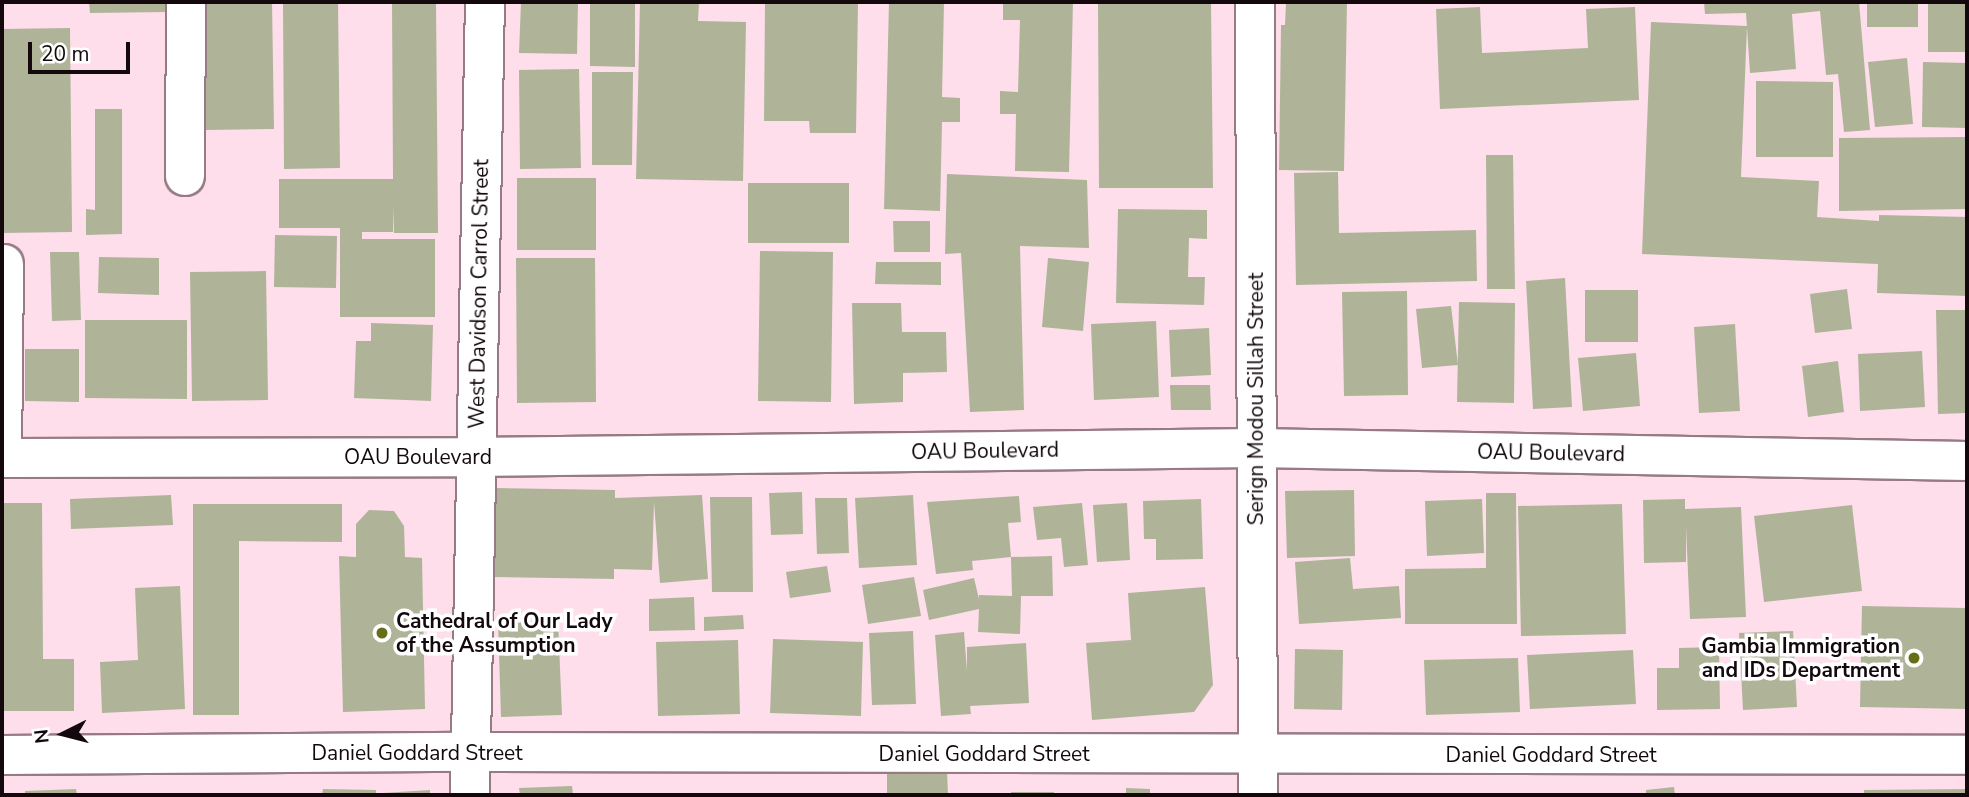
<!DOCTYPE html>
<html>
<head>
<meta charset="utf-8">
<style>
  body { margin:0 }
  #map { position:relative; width:1969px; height:797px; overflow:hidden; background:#fddeea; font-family:"Nunito Sans",sans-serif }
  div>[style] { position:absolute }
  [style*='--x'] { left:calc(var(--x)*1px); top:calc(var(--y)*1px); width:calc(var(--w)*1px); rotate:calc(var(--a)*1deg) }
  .building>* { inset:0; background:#afb499 }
  .roads { filter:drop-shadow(2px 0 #967b85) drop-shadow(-2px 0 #967b85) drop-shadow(0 2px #967b85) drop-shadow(0 -2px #967b85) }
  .minor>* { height:38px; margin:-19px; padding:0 19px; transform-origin:19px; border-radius:19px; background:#fff }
  .highway>* { height:38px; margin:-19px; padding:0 19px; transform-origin:19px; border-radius:19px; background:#fff }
  .dots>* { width:19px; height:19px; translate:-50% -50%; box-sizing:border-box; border:4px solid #fff; border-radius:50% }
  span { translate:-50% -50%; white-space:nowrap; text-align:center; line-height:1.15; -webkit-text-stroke:7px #fff; paint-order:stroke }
  .street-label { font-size:21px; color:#13090d }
  .poi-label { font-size:21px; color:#13090d; font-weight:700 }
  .left { translate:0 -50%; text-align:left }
  .right { translate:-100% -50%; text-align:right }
  .frame { position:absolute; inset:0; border:4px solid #13090d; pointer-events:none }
  .north { position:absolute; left:28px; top:699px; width:70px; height:70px; -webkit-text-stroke:5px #fff; paint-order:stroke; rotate:264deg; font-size:19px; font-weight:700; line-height:28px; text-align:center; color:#13090d }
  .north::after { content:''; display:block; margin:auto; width:24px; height:32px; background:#13090d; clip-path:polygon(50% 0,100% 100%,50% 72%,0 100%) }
  .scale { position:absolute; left:28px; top:42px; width:102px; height:32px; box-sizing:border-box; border:4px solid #13090d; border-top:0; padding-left:9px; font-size:21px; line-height:24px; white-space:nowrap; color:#13090d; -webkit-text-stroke:5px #fff; paint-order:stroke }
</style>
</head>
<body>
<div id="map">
  <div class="building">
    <i style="clip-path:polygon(89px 2px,166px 2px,166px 12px,90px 13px)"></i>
    <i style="clip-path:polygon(204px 2px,272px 2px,274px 129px,206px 130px)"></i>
    <i style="clip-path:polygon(283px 2px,338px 2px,340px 168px,284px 169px)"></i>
    <i style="clip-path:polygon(392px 2px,436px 2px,438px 233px,394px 233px,393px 207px,393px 232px,362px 232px,362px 239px,435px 239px,435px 317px,340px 317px,340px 228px,279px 228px,279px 179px,393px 179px)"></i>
    <i style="clip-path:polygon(521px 2px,578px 2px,577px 54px,519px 53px)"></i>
    <i style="clip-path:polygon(590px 2px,635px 2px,635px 67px,590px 66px)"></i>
    <i style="clip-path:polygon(640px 2px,699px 2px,698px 21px,746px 22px,743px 181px,636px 179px)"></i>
    <i style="clip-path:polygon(765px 2px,858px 2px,856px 133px,810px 133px,809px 121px,764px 121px)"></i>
    <i style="clip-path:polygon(889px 2px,944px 2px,942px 97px,960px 98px,960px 122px,942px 122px,940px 211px,884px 209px)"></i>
    <i style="clip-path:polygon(1003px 2px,1073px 2px,1069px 172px,1015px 171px,1016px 114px,1000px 114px,1000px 91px,1018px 92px,1020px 20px,1003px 20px)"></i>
    <i style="clip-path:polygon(1098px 2px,1211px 2px,1213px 188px,1099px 188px)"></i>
    <i style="clip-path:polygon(1286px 2px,1347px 2px,1344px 171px,1279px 170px,1281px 25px,1285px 25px)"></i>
    <i style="clip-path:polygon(1704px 2px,1859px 2px,1870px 130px,1844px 132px,1838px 74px,1826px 75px,1820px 11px,1792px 14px,1796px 69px,1750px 73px,1746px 13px,1705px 14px)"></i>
    <i style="clip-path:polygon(1867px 2px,1918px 2px,1918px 27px,1867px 27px)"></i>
    <i style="clip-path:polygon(1928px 2px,1967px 2px,1967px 52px,1928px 52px)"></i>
    <i style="clip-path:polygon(1480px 7px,1482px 53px,1588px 48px,1586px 9px,1635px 7px,1639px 100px,1440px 109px,1436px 9px)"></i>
    <i style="clip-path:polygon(1651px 22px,1747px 26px,1741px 177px,1819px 181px,1817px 217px,1879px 221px,1879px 215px,1967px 217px,1967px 296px,1877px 293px,1878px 264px,1642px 254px)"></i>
    <i style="clip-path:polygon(70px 28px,72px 232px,2px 233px,2px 29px)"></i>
    <i style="clip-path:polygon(1907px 58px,1913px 124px,1875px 127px,1868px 62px)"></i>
    <i style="clip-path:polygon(1923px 62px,1967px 63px,1967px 128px,1922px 127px)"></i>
    <i style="clip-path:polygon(579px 69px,581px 168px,520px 169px,519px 70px)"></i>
    <i style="clip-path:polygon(592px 72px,633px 72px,632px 165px,592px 165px)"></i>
    <i style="clip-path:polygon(1756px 81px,1833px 82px,1833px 157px,1756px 157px)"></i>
    <i style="clip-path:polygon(95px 109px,122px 109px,122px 234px,86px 235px,86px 209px,95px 210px)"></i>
    <i style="clip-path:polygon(1967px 137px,1967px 209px,1839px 211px,1839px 138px)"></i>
    <i style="clip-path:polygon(1486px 155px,1513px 155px,1515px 289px,1487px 289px)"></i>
    <i style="clip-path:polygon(1338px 172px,1339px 233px,1476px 230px,1477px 281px,1296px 285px,1294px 173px)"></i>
    <i style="clip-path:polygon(947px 174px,1087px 180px,1089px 248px,1020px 246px,1024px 410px,970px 412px,961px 253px,945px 254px)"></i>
    <i style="clip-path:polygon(517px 178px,596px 178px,596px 250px,517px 250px)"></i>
    <i style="clip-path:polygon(748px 183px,849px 183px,849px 243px,748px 243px)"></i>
    <i style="clip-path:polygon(1118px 209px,1207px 210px,1207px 239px,1189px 238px,1188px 277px,1205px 277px,1204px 305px,1116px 303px)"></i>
    <i style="clip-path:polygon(893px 221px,930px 221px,930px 252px,894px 252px)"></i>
    <i style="clip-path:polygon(275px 235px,337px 236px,336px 288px,274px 287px)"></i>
    <i style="clip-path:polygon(760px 251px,833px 252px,831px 402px,758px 401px)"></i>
    <i style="clip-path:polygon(50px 252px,79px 252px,81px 320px,52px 321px)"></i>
    <i style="clip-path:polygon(99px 257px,159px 258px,159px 295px,98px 293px)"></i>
    <i style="clip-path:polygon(516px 258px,595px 258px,596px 402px,517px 403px)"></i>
    <i style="clip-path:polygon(1048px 258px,1089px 262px,1083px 331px,1042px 327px)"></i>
    <i style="clip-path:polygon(876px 262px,941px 262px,941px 285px,875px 284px)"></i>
    <i style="clip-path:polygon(266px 271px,268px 400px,192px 401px,190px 272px)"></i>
    <i style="clip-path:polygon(1565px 278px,1572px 407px,1533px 409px,1526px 281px)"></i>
    <i style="clip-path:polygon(1847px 289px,1852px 329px,1815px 333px,1810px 294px)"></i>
    <i style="clip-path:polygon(1585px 290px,1638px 290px,1638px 342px,1585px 342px)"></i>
    <i style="clip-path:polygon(1407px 291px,1408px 395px,1344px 396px,1342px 292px)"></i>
    <i style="clip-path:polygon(1459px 302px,1515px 303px,1514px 403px,1457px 402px)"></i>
    <i style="clip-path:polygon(852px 303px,901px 303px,902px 332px,946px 332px,947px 372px,903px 373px,903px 402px,854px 404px)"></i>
    <i style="clip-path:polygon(1451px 306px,1458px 365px,1422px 368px,1416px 309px)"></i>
    <i style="clip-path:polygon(1936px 310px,1967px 310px,1967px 413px,1938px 414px)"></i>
    <i style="clip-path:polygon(85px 320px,187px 320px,187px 399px,85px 398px)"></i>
    <i style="clip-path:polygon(1156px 321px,1159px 397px,1094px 400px,1091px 324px)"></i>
    <i style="clip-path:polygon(371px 323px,433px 325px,431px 401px,354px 398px,356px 341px,371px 341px)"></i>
    <i style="clip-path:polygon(1735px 324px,1740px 411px,1699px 413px,1694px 327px)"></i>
    <i style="clip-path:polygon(1209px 328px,1211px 375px,1171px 377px,1169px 330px)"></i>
    <i style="clip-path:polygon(25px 349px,79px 349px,79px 402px,25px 401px)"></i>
    <i style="clip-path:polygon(1922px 351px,1925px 407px,1860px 411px,1858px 354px)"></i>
    <i style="clip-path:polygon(1636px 353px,1640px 406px,1583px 411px,1578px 358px)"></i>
    <i style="clip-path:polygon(1838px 361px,1844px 412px,1808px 417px,1802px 366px)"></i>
    <i style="clip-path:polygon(1170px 385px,1210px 385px,1211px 410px,1171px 410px)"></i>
    <i style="clip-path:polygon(495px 488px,615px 490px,615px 498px,702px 495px,708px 579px,660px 583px,654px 502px,652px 570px,614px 569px,614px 579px,493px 577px)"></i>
    <i style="clip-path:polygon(1354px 490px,1355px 556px,1287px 558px,1285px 491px)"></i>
    <i style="clip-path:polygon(802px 492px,803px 534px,771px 535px,769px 493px)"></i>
    <i style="clip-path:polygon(1486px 493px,1516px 493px,1517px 624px,1405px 624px,1405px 569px,1486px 568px)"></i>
    <i style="clip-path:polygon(171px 495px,173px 525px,71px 529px,70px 499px)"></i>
    <i style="clip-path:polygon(913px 495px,917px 565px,859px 568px,855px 498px)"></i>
    <i style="clip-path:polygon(1019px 496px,1021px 522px,1008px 523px,1011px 557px,972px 561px,973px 570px,936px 574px,927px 502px)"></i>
    <i style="clip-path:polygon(710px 497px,752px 497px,753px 592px,712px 592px)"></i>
    <i style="clip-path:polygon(815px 498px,847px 498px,849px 553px,817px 554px)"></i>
    <i style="clip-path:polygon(1201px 499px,1203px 559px,1156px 560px,1156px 539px,1144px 539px,1143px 501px)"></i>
    <i style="clip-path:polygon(1482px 499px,1484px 553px,1427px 556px,1425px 501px)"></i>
    <i style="clip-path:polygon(1685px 499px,1685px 509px,1741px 507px,1746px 617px,1690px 619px,1686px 527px,1686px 562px,1644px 563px,1643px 500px)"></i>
    <i style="clip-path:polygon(2px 503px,42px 503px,43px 659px,74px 659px,74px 711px,2px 711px)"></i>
    <i style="clip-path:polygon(1082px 503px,1088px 565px,1064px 567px,1061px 538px,1037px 540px,1033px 507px)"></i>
    <i style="clip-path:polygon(1127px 503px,1130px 560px,1097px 562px,1093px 505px)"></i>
    <i style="clip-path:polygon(193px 504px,342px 504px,342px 542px,239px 541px,239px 715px,193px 715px)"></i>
    <i style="clip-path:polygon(1622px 504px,1626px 634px,1521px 636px,1518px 506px)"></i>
    <i style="clip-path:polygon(1852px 505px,1862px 591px,1764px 602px,1754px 516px)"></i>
    <i style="clip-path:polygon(369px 510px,394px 511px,404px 526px,405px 557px,422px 558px,425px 709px,343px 712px,339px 556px,356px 557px,356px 524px)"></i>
    <i style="clip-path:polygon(1052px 556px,1053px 596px,1021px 596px,1020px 634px,978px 632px,979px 609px,929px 620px,923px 590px,974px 578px,979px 599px,979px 595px,1012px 596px,1011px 557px)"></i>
    <i style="clip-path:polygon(1350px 558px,1353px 589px,1399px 586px,1401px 618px,1299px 624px,1295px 562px)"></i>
    <i style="clip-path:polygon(827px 566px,831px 592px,790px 598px,786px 572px)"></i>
    <i style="clip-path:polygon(914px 577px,921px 616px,868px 624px,862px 585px)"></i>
    <i style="clip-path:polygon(180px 586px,185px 709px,102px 713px,100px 662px,138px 660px,135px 588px)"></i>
    <i style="clip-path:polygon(1205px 587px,1213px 685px,1194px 712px,1092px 720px,1086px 643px,1131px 640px,1128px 593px)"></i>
    <i style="clip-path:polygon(694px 597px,695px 630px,649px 631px,649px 599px)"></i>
    <i style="clip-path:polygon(1862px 606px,1967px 608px,1967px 709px,1860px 707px)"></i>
    <i style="clip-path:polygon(743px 615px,744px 629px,704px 631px,704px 617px)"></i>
    <i style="clip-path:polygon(558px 621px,562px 715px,501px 717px,498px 622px)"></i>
    <i style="clip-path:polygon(913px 631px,916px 704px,872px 705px,869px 633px)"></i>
    <i style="clip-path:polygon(1793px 631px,1797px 707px,1743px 710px,1739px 633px)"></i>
    <i style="clip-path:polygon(964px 632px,967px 671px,967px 647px,1026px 643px,1029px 703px,970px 706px,971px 714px,941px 716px,935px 635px)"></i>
    <i style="clip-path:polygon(773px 639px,863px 642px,861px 716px,770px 713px)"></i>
    <i style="clip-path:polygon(738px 640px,740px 714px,658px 716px,656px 642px)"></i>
    <i style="clip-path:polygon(1719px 647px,1720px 709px,1657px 710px,1657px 668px,1679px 668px,1679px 648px)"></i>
    <i style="clip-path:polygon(1295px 649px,1343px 650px,1342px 710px,1294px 709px)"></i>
    <i style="clip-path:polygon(1633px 650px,1636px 704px,1530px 709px,1527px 655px)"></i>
    <i style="clip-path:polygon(1518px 658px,1520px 712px,1426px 715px,1424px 660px)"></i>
    <i style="clip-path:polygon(947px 771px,948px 795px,887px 795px,887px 774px)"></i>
    <i style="clip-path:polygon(572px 786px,573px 795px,520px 795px,519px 788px)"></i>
    <i style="clip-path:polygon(1674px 787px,1675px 795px,1646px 795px,1646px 790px)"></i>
    <i style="clip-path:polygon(1126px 788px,1150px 789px,1150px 795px,1126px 795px)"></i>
    <i style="clip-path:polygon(76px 789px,77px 795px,25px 795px,25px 791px)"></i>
    <i style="clip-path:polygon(323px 789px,376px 790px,376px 795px,322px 795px)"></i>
    <i style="clip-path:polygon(1967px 789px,1967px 795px,1864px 795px,1864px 790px)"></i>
    <i style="clip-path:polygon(430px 790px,430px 795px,383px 795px,383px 793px)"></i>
    <i style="clip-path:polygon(1011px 792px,1054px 792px,1054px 795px,1011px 795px)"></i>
  </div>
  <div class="roads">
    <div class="minor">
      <i style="--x:1255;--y:2;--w:793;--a:89.78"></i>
      <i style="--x:185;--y:176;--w:174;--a:-89.7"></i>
      <i style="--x:2;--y:458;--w:474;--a:-0.1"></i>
      <i style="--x:476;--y:457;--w:780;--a:-0.66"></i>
      <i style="--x:1256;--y:448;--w:711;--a:1.05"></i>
      <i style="--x:2;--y:458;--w:194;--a:-89.4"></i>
      <i style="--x:470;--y:795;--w:793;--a:-88.92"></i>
    </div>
    <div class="highway">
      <i style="--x:2;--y:755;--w:468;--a:-0.4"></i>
      <i style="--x:470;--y:752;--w:1497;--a:0.11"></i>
    </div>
  </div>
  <div class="dots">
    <i style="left:382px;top:633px;background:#666f17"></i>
    <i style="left:1914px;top:658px;background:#666f17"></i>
  </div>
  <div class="street-label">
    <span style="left:479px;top:294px;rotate:-89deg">West Davidson Carrol Street</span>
    <span style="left:1256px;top:399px;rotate:-90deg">Serign Modou Sillah Street</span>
    <span style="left:985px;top:451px;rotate:-1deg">OAU Boulevard</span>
    <span style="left:1551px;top:453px;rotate:1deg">OAU Boulevard</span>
    <span style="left:418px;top:457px">OAU Boulevard</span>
    <span style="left:417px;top:753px">Daniel Goddard Street</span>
    <span style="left:984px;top:754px">Daniel Goddard Street</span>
    <span style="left:1551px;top:755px">Daniel Goddard Street</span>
  </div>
  <div class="poi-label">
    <span class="left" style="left:396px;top:633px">Cathedral of Our Lady<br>of the Assumption</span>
    <span class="right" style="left:1900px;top:658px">Gambia Immigration<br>and IDs Department</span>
  </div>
  <div class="frame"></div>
  <div class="north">N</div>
  <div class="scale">20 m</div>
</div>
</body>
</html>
